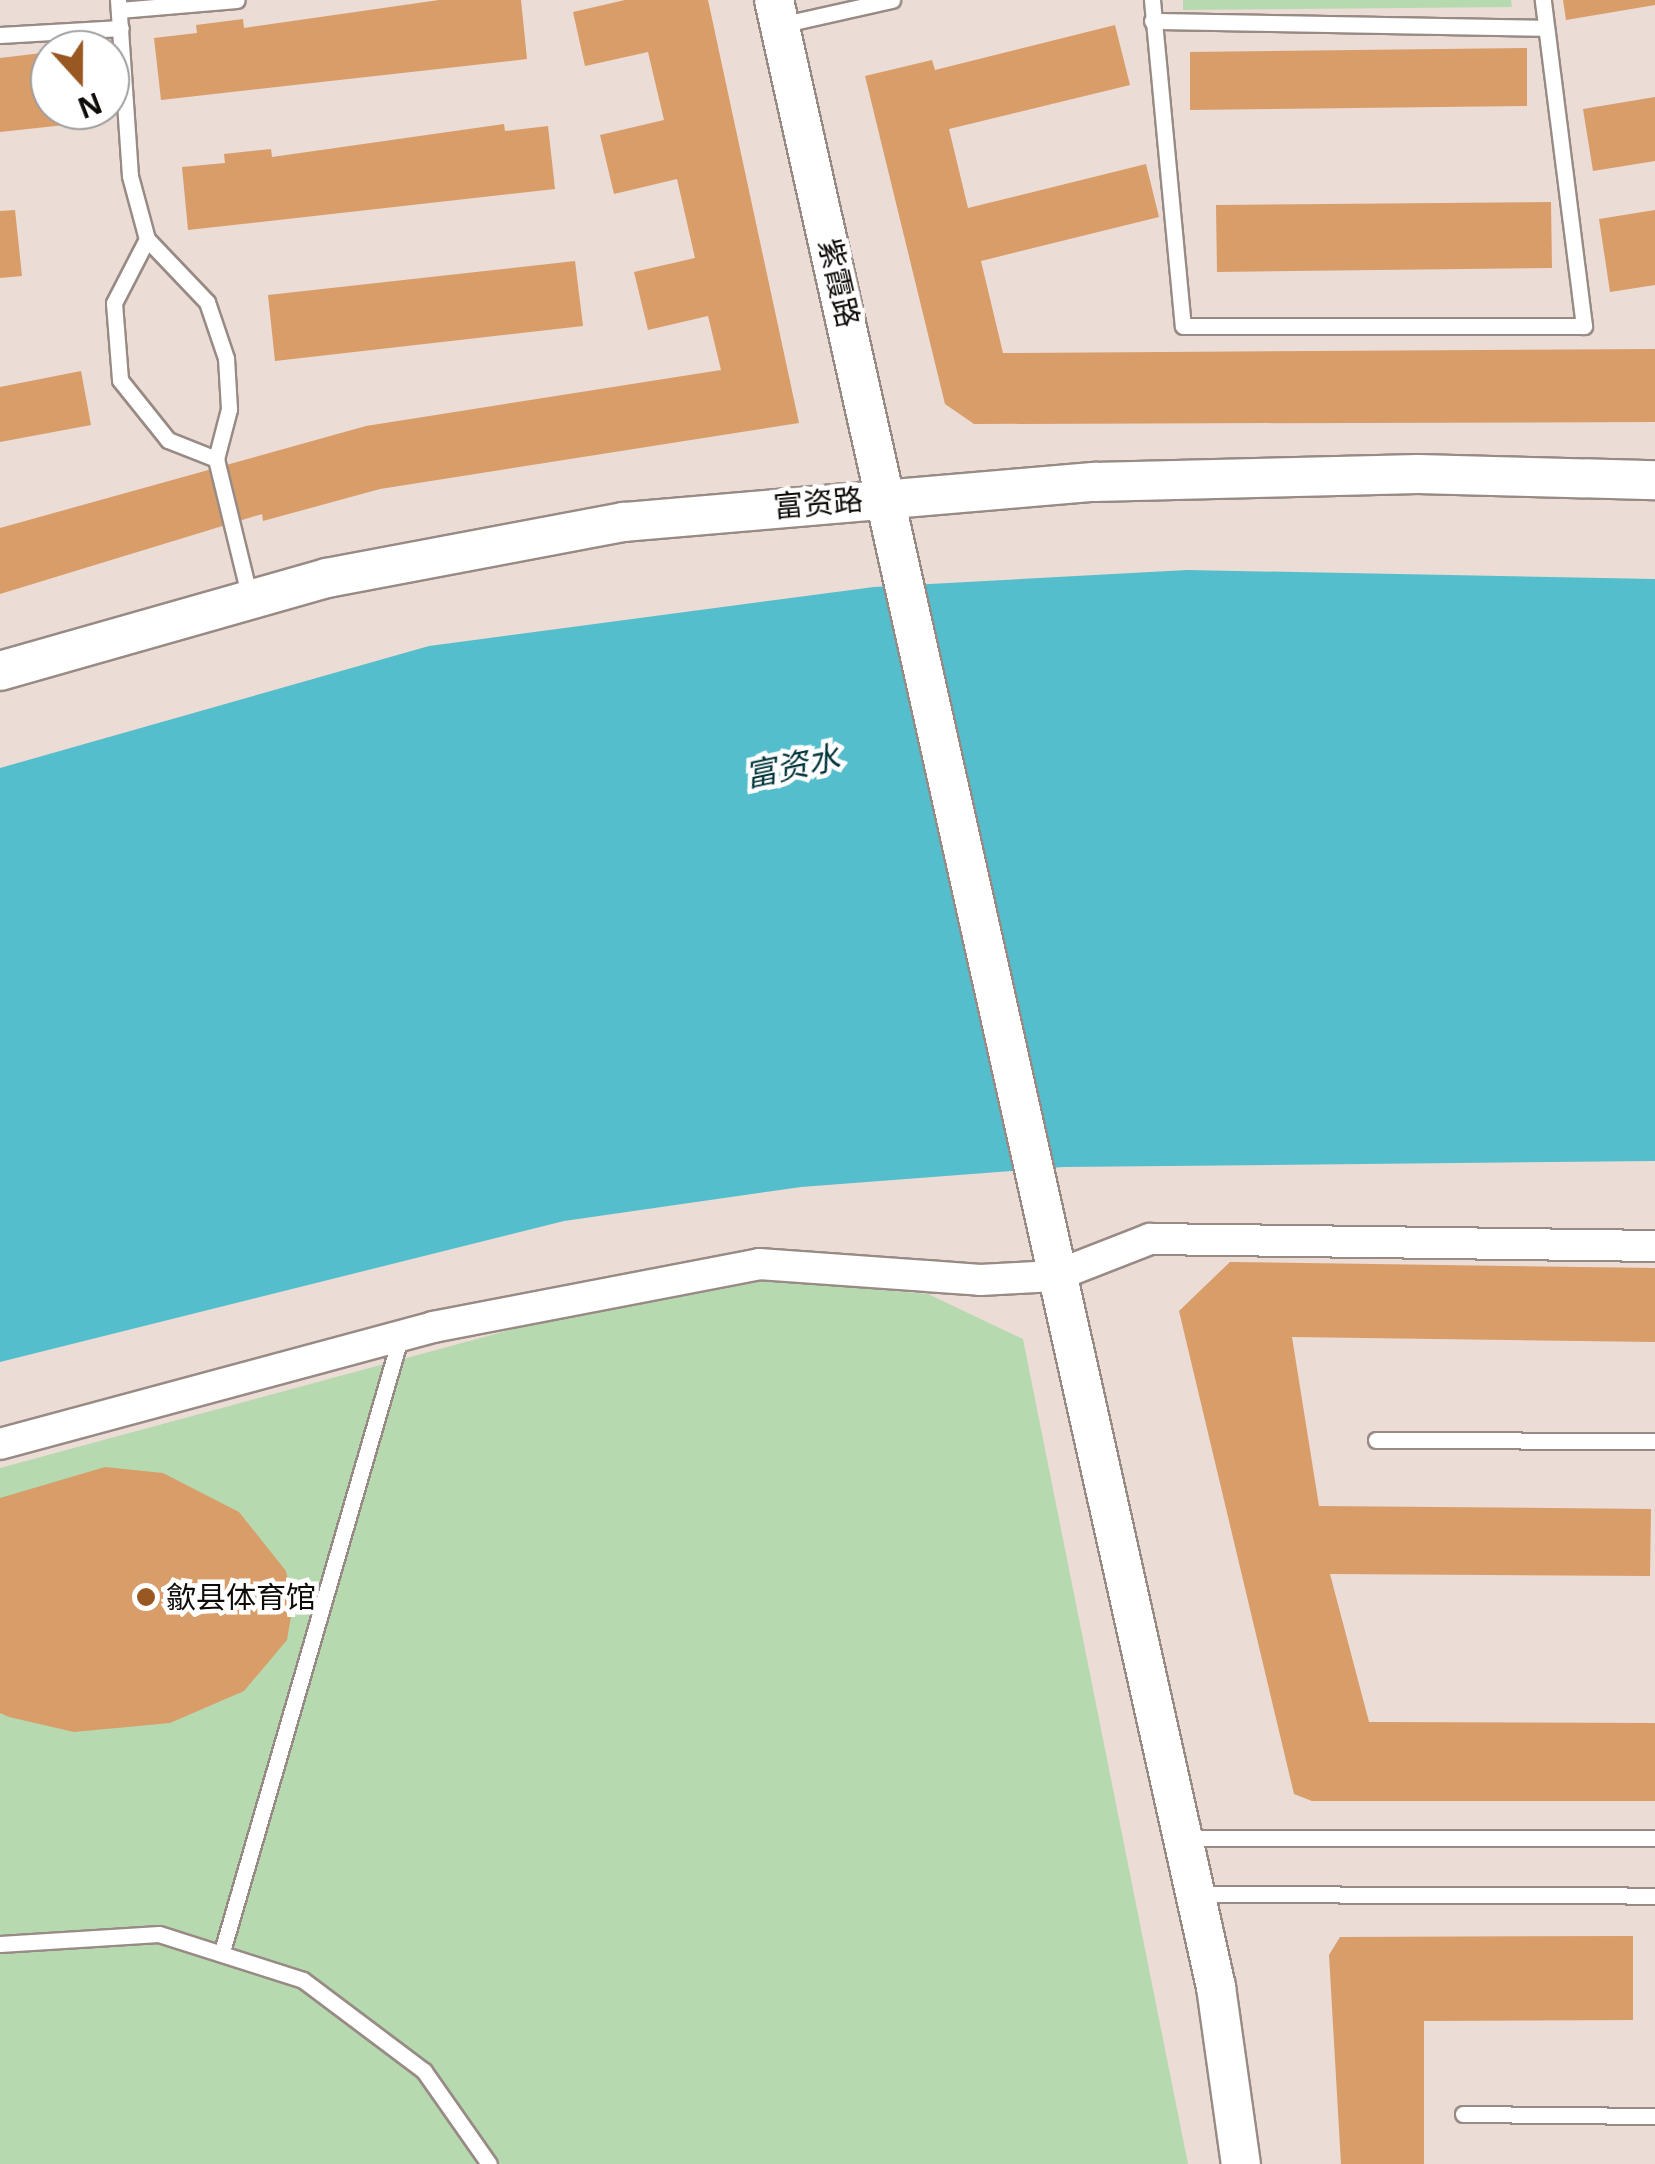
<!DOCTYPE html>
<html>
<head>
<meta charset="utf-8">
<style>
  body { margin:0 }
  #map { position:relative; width:1655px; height:2164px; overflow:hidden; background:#ebdcd5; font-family:"Noto Sans","Noto Sans SC",sans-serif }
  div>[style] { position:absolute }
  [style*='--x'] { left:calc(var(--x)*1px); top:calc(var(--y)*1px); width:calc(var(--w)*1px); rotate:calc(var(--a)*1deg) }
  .green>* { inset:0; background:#b7d9b0 }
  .water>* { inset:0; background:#55becc }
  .building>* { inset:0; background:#d89d69 }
  .roads { filter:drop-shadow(2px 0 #988a84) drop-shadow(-2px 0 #988a84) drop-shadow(0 2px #988a84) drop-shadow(0 -2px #988a84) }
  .service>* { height:15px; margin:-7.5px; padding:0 7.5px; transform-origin:7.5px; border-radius:7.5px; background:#fff }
  .minor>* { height:30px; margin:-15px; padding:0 15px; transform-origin:15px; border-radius:15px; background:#fff }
  .tertiary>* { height:38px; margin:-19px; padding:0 19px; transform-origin:19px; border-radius:19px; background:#fff }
  .dots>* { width:28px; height:28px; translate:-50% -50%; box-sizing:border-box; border:5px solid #fff; border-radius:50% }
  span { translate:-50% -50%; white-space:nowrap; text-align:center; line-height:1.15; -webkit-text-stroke:9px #fff; paint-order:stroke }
  .street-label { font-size:30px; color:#0f0b09 }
  .poi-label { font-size:30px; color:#0f0b09 }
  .left { translate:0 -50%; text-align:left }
  .water-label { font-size:32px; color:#00343a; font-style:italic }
  .north { position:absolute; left:30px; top:30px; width:100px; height:100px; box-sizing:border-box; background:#fff; border:2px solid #9f9d9d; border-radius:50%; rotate:159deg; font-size:28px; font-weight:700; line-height:40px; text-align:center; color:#0f0b09 }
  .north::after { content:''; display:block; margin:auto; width:35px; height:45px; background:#995822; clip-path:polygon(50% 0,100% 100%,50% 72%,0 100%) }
</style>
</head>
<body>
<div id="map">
  <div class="green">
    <i style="clip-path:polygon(1183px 0,1511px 0,1512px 7px,1183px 10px)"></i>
    <i style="clip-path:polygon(769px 1280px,928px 1294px,1023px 1339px,1188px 2164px,0 2164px,0 1468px,525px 1326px)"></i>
  </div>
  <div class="water">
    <i style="clip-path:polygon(1187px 570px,1655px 579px,1655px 1161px,1063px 1167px,801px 1187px,564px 1221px,0 1362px,0 768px,429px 646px,874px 587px)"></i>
  </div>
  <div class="building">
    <i style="clip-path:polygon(439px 0,521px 0,527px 59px,161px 100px,154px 38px,197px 33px,196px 25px,243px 19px,244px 28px)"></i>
    <i style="clip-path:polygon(625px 0,708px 0,799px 423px,380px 489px,263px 521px,262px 514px,0 594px,0 528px,366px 426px,721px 370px,708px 316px,648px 330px,634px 272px,695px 258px,677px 179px,614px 194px,600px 135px,664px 120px,648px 52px,585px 66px,573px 12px)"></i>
    <i style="clip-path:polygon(1563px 0,1655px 0,1655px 5px,1566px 20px)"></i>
    <i style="clip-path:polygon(1115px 25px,1130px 85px,949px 129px,968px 208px,1146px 164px,1159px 217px,981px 261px,1003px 353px,1655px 349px,1655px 422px,974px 424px,945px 404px,865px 76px,932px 60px,935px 70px)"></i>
    <i style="clip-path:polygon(1527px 48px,1527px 106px,1190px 110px,1190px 52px)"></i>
    <i style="clip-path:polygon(50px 52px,50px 110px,73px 110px,74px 124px,0 132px,0 58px)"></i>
    <i style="clip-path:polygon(1655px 97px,1655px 161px,1593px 171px,1583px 109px)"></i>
    <i style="clip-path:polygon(504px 124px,505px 131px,548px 126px,555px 189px,188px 230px,182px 167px,225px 163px,224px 154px,271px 149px,272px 157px)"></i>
    <i style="clip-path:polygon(1551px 202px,1552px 268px,1217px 272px,1216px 205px)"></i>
    <i style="clip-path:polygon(15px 210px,22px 276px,0 278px,0 211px)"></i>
    <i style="clip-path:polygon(1655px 210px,1655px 285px,1610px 292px,1599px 219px)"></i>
    <i style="clip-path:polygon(575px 261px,583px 326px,275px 361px,268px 295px)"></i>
    <i style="clip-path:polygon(81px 371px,91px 425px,0 442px,0 387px)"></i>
    <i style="clip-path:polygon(1230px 1262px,1655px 1268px,1655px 1342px,1292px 1337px,1319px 1506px,1651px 1509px,1650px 1576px,1330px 1574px,1369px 1722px,1655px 1723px,1655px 1801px,1312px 1801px,1294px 1794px,1179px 1311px)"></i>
    <i style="clip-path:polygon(105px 1467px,163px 1473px,239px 1512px,286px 1571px,293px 1605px,287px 1640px,244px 1691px,170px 1723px,74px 1732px,9px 1717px,0 1713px,0 1498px)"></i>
    <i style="clip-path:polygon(1633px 1936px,1633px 2020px,1424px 2021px,1424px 2164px,1341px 2164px,1329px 1955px,1340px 1937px)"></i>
  </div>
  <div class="roads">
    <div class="service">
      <i style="--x:118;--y:0;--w:176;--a:86.1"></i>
      <i style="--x:130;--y:176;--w:65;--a:74.9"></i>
      <i style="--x:147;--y:239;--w:87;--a:46.4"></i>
      <i style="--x:207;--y:302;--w:59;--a:71.3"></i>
      <i style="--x:226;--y:358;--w:51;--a:86.6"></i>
      <i style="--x:229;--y:409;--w:52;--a:104.6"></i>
      <i style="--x:216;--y:459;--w:144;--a:76.3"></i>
      <i style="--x:1152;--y:0;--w:327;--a:84.6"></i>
      <i style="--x:1183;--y:326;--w:401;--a:0"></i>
      <i style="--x:1584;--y:326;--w:329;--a:-97.2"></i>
      <i style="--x:119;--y:10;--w:118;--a:-4.8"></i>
      <i style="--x:1152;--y:21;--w:394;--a:1"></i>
      <i style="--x:780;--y:25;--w:115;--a:-12.6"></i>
      <i style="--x:0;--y:35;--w:121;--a:-3.3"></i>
      <i style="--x:147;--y:239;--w:72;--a:117.3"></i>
      <i style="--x:114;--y:303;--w:77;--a:85.5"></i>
      <i style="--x:120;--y:380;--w:77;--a:51.3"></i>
      <i style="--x:168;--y:440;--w:52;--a:21.6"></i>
      <i style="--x:1376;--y:1440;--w:279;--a:0.2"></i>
      <i style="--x:1184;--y:1838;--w:471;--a:0"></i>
      <i style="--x:1195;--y:1894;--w:460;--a:0.2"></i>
      <i style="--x:0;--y:1944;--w:159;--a:-3.6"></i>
      <i style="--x:159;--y:1934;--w:151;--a:17.7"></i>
      <i style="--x:303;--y:1980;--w:151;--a:36.9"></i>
      <i style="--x:424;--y:2071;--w:113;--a:55"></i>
      <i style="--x:223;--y:1948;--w:638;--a:-73.81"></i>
      <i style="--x:1463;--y:2114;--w:192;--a:0.6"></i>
    </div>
    <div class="minor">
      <i style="--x:0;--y:1444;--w:449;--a:-15.1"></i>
      <i style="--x:433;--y:1327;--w:332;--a:-10.9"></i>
      <i style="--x:759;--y:1264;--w:222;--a:4.1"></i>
      <i style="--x:980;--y:1280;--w:75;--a:-3.1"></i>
      <i style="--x:1055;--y:1276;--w:102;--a:-21.3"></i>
      <i style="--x:1150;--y:1239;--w:505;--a:0.79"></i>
    </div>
    <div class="tertiary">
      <i style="--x:774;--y:0;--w:2036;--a:77.46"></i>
      <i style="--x:1216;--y:1987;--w:179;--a:82"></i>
      <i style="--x:0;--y:671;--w:340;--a:-15.9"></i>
      <i style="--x:327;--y:578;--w:302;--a:-10.7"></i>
      <i style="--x:624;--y:522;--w:472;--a:-4.9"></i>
      <i style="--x:1094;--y:482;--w:324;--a:-1.4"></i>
      <i style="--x:1418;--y:474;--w:237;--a:1.5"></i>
    </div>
  </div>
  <div class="dots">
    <i style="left:146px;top:1597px;background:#995822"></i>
  </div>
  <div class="street-label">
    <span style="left:839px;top:283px;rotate:77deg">紫霞路</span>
    <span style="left:818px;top:503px;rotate:-5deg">富资路</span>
  </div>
  <div class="poi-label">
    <span class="left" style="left:166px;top:1597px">歙县体育馆</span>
  </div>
  <div class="water-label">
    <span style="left:792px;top:766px;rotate:-12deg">富资水</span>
  </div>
  <div class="north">N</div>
</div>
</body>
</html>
